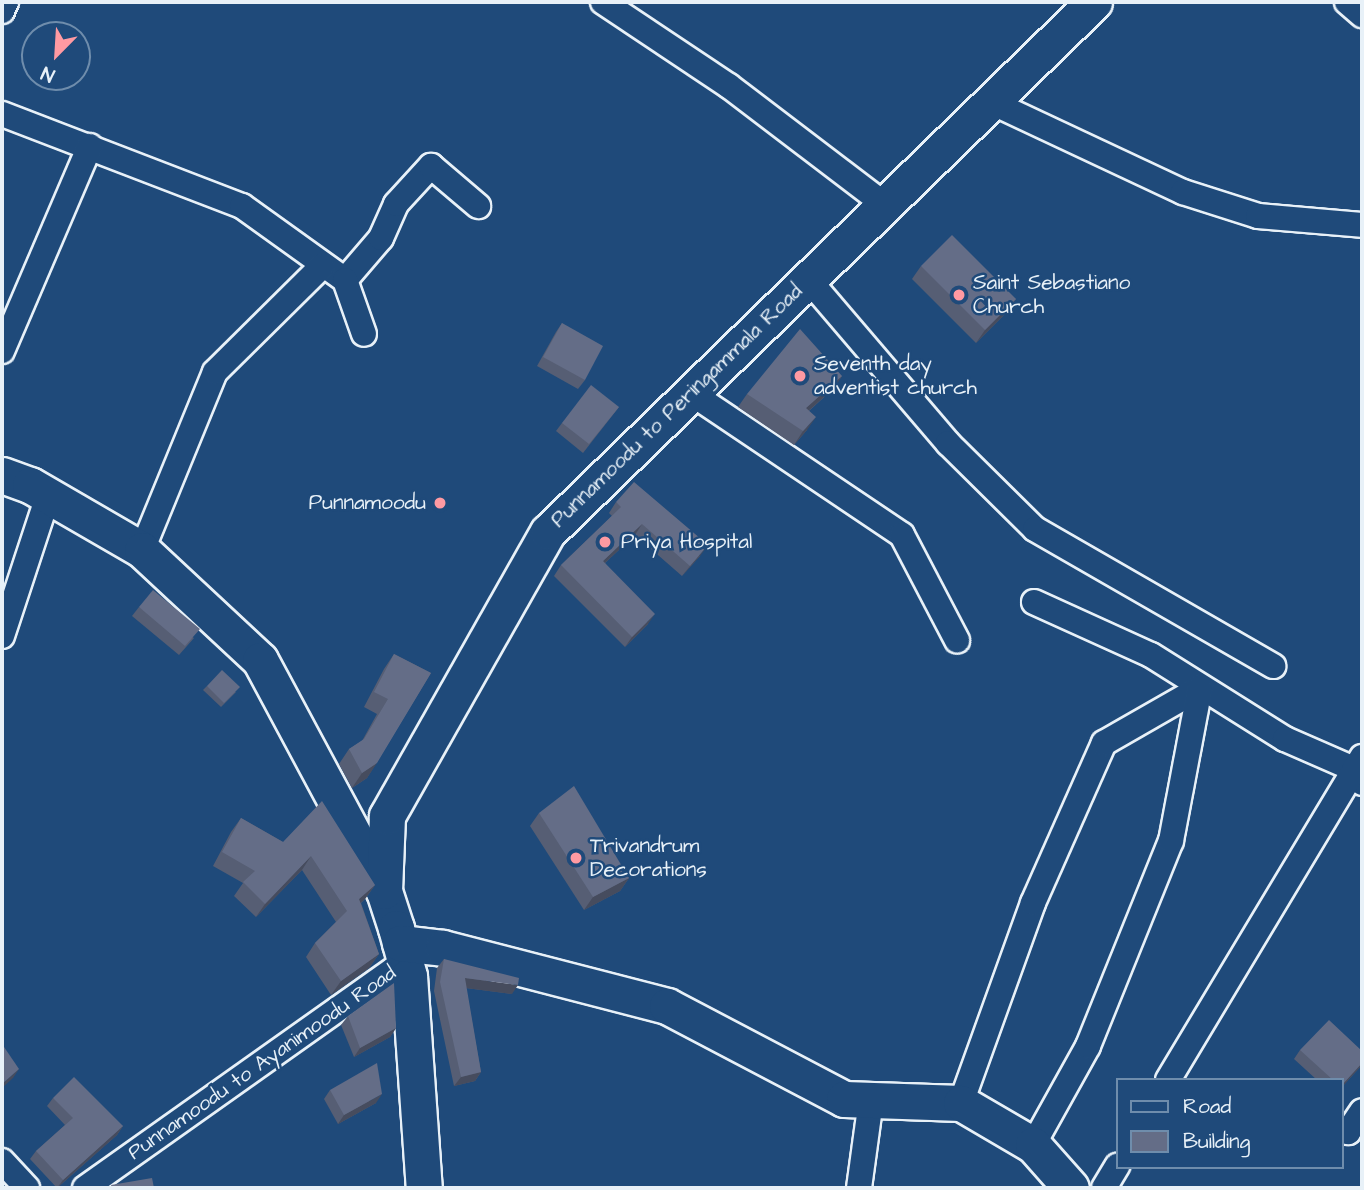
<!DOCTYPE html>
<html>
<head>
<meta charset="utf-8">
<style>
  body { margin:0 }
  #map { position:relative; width:1364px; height:1190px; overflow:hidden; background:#1f4a7a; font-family:"Architects Daughter",sans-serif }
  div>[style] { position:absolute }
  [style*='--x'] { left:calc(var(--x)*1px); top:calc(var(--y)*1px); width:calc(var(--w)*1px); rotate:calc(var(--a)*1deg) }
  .roads { filter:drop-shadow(2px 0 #e8f1f8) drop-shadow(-2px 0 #e8f1f8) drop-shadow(0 2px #e8f1f8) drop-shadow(0 -2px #e8f1f8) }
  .minor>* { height:24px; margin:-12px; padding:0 12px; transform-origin:12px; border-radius:12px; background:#1f4a7a }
  .secondary>* { height:35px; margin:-17.5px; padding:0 17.5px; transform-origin:17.5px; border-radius:17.5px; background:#1f4a7a }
  .wall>* { inset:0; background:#565e74 }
  .shaded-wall>* { inset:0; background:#464c5e }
  .building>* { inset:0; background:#646d87 }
  .dots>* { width:19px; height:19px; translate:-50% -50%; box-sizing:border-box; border:4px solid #1f4a7a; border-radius:50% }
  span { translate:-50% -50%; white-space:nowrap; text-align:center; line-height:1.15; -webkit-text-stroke:5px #1f4a7a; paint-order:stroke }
  .poi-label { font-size:21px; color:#e8f1f8 }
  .left { translate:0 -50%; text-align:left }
  .right { translate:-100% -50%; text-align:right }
  .street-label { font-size:21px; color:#e8f1f8 }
  .frame { position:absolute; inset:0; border:4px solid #e8f1f8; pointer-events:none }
  .legend { position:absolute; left:1116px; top:1078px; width:228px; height:91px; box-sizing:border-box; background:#1f4a7a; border:2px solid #6f8dac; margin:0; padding:9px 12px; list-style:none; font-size:21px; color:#e8f1f8 }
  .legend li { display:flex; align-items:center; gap:14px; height:35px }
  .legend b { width:35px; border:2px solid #6f8dac }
  .north { position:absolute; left:21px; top:21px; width:70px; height:70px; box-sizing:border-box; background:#1f4a7a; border:2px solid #6f8dac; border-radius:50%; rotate:204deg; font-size:19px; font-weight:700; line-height:28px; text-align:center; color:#e8f1f8 }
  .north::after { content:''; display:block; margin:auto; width:24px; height:32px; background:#ff9aa2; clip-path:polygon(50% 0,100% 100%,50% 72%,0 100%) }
</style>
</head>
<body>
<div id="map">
  <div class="roads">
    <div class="minor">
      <i style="--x:603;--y:2;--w:151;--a:33.7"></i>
      <i style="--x:729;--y:86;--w:196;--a:37.3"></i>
      <i style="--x:1347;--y:2;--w:20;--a:41"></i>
      <i style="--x:2;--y:11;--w:10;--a:-66"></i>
      <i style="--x:991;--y:102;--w:212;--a:25.1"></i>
      <i style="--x:1183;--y:192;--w:79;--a:17.7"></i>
      <i style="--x:1258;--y:216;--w:104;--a:4.9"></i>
      <i style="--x:2;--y:114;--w:257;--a:21"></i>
      <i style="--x:242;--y:206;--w:127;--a:35.7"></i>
      <i style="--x:345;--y:280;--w:55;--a:-49.4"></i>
      <i style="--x:381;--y:238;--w:37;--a:-66"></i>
      <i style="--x:396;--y:204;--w:52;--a:-47.4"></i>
      <i style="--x:431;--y:166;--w:62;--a:40.4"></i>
      <i style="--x:808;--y:279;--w:216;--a:49.5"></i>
      <i style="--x:948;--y:443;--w:122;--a:44.7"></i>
      <i style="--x:1035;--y:529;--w:275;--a:29.9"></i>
      <i style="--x:345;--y:280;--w:57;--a:70.6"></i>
      <i style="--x:2;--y:351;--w:223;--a:-66.8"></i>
      <i style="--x:691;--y:393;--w:254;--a:33.9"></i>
      <i style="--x:902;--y:535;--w:119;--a:62.4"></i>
      <i style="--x:142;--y:550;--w:192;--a:-67.7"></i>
      <i style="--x:215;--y:372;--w:151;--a:-44.7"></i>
      <i style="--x:1034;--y:602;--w:128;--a:24.4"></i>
      <i style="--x:1151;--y:655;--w:158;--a:32.1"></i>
      <i style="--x:1285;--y:739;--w:75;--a:23.5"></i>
      <i style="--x:1354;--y:769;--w:16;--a:60"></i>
      <i style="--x:2;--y:636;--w:147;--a:-71.8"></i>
      <i style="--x:1168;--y:1080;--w:377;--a:-59"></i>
      <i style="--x:961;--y:1103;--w:213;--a:-70.2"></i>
      <i style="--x:1033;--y:903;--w:175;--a:-66.1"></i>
      <i style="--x:1104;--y:743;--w:111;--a:-29.8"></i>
      <i style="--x:1341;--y:1129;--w:8;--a:23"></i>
      <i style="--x:1348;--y:1132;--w:25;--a:-56"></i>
      <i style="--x:1033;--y:1145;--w:113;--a:-60.9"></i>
      <i style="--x:1088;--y:1046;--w:221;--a:-68"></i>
      <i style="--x:1171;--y:841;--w:156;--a:-79.3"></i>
      <i style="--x:2;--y:1161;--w:37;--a:47"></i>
      <i style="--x:85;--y:1188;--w:391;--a:-35.3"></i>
      <i style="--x:859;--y:1188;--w:89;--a:-82.2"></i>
      <i style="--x:1104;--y:1188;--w:26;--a:-59"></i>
    </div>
    <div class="secondary">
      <i style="--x:2;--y:475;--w:30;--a:20"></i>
      <i style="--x:30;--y:485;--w:129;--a:30.1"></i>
      <i style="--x:142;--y:550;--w:161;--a:43"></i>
      <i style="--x:260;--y:660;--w:262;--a:61.8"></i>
      <i style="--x:384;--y:891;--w:39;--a:72"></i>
      <i style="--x:396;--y:928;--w:50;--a:74.8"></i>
      <i style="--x:409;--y:976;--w:213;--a:86"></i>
      <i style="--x:384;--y:891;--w:75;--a:-87.7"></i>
      <i style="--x:387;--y:816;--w:326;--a:-60.5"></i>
      <i style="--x:548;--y:532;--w:761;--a:-44.15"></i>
      <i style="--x:400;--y:943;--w:43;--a:6.6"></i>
      <i style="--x:443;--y:948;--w:231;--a:14.5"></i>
      <i style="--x:667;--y:1006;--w:200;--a:27.7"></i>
      <i style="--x:844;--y:1099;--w:117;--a:2"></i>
      <i style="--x:961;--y:1103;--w:83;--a:30.3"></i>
      <i style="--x:1033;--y:1145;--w:57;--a:48.5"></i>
    </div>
  </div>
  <div class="wall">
    <i style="clip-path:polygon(921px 266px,1016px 299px,1007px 312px,976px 343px,912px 279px)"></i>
    <i style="clip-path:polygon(562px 323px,585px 380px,578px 389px,537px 366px,556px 332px)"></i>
    <i style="clip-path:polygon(842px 376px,833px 389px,809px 411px,807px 430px,794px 445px,738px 407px,747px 394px)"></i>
    <i style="clip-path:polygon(619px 407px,583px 453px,556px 431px,562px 423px)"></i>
    <i style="clip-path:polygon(616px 502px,700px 556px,682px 576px,635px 535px,605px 563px,648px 624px,625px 647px,554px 576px,561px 565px,612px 516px,609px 513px)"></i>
    <i style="clip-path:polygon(139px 607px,194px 638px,179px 655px,132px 616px)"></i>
    <i style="clip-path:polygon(394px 654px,431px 673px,367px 778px,352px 788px,339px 764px,349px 749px,362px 741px,377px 714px,364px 707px,384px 669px)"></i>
    <i style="clip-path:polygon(207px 686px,236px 692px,221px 707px,203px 690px)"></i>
    <i style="clip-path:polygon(539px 813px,629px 878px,620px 891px,584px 910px,530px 826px)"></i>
    <i style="clip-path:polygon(241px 818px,283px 842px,375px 885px,365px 899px,361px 903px,379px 954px,369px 968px,331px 995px,306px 957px,315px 943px,336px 922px,302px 870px,256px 917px,234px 896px,243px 883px,213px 866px,231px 832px)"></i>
    <i style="clip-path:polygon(444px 959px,512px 994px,466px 988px,481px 1072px,475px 1081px,454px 1086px,434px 991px,437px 968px)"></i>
    <i style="clip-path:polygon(348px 1016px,396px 1028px,390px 1037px,354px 1057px,341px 1025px)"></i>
    <i style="clip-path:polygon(1300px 1050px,1362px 1051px,1362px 1065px,1341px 1088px,1341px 1080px,1317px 1080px,1294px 1059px)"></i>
    <i style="clip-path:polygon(330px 1090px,376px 1103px,338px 1124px,324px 1099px)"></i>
    <i style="clip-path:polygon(53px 1098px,123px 1126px,117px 1135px,57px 1188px,30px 1159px,36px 1151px,65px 1125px,47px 1106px)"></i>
  </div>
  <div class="shaded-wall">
    <i style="clip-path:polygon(1016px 299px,1007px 312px,976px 343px,985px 330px)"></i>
    <i style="clip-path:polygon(842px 376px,833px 389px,797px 421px,806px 408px)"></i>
    <i style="clip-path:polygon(816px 417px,807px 430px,794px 445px,803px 431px)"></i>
    <i style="clip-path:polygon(642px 524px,635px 535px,595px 572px,603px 561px)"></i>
    <i style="clip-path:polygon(708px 545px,700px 556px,682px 576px,690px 566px)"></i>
    <i style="clip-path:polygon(655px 614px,648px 624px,625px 647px,632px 637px)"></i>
    <i style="clip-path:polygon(377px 763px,367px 778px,352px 788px,362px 773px)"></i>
    <i style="clip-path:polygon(311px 856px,302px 870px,256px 917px,265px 904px)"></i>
    <i style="clip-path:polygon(629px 878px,620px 891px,584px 910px,593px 897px)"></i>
    <i style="clip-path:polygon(375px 885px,365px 899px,349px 913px,359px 899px)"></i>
    <i style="clip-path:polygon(379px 954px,369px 968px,331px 995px,341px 981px)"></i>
    <i style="clip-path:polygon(465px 978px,518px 985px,512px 994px,458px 987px)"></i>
    <i style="clip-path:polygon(396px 1028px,390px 1037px,354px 1057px,360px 1048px)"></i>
    <i style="clip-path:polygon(1362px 1063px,1362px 1065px,1341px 1088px,1341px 1086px)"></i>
    <i style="clip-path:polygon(19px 1069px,13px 1078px,2px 1088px,2px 1084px)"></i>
    <i style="clip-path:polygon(481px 1072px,475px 1081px,454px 1086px,461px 1077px)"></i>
    <i style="clip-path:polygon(382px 1094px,376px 1103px,338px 1124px,344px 1115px)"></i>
    <i style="clip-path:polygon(123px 1126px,117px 1135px,57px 1188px,63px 1180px)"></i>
  </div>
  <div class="building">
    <i style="clip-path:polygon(952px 235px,1016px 299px,985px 330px,921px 266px)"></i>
    <i style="clip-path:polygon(562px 323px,603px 346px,585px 380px,543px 357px)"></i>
    <i style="clip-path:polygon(800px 329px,842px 376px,806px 408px,816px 417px,803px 431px,747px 394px)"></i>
    <i style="clip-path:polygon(591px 385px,619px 407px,589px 444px,562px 423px)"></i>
    <i style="clip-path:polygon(634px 482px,708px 545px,690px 566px,642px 524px,603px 561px,655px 614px,632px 637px,561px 565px,621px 507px,616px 502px)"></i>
    <i style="clip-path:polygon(153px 590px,200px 629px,185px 646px,139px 607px)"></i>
    <i style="clip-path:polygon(394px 654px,431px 673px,377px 763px,362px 773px,349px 749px,364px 739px,388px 699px,374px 692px)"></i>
    <i style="clip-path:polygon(222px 670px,240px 687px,224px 703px,207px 686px)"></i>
    <i style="clip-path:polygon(574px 786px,629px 878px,593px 897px,539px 813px)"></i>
    <i style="clip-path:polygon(322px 801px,375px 885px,359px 899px,379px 954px,341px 981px,315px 943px,347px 911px,311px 856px,265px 904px,243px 882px,255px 871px,222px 852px,241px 818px,283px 842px)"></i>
    <i style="clip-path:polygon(444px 959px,519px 978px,518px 985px,465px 978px,481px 1072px,461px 1077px,440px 982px)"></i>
    <i style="clip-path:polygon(394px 983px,396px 1028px,360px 1048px,348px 1016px)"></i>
    <i style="clip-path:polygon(1329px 1020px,1362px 1051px,1362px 1063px,1341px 1086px,1341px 1080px,1333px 1080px,1300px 1050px)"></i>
    <i style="clip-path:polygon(2px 1044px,19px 1069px,2px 1084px)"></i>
    <i style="clip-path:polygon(377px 1063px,382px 1094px,344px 1115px,330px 1090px)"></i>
    <i style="clip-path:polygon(74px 1077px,123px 1126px,63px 1180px,36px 1151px,73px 1118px,53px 1098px)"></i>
    <i style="clip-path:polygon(152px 1178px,154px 1188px,112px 1188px,111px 1185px)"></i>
  </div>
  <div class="dots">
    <i style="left:959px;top:295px;background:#ff9aa2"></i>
    <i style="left:800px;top:376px;background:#ff9aa2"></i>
    <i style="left:440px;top:503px;background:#ff9aa2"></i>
    <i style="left:605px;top:542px;background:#ff9aa2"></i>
    <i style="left:576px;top:858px;background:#ff9aa2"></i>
  </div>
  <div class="poi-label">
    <span class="left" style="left:973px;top:295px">Saint Sebastiano<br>Church</span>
    <span class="left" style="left:814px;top:376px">Seventh day<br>adventist church</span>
    <span class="right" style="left:426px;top:503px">Punnamoodu</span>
    <span class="left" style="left:621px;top:542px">Priya Hospital</span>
    <span class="left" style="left:590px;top:858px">Trivandrum<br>Decorations</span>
  </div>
  <div class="street-label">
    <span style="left:677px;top:406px;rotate:-44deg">Punnamoodu to Peringammala Road</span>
    <span style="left:262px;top:1063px;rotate:-35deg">Punnamoodu to Ayanimoodu Road</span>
  </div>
  <div class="frame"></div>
  <ul class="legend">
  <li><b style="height:9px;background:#1f4a7a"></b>Road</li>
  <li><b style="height:19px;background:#646d87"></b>Building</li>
  </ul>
  <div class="north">N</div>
</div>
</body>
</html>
